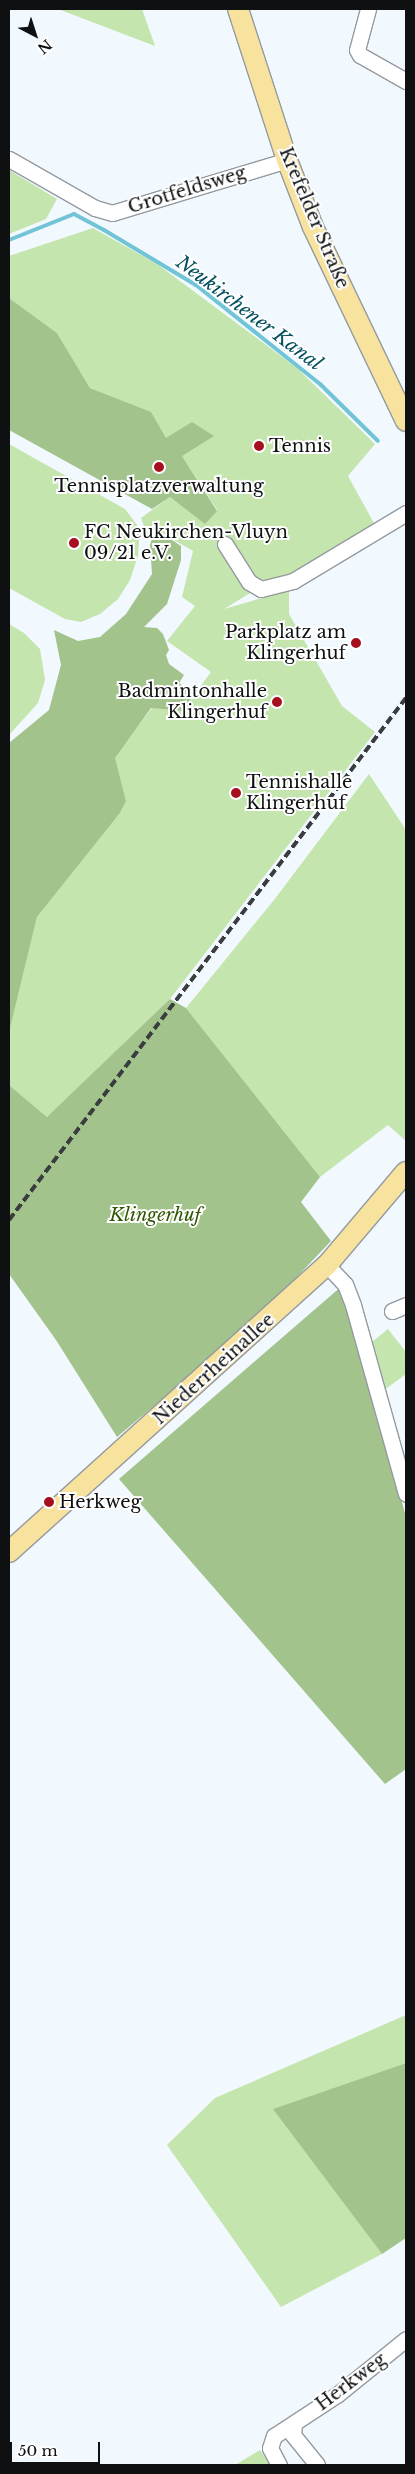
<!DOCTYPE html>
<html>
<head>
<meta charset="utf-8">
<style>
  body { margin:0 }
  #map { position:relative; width:415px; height:2474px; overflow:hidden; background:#f1f8fe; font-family:"Libre Baskerville",serif }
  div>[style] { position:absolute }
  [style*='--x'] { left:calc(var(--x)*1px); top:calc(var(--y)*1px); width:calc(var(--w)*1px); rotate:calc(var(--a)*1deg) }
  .green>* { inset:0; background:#c5e5ae }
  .forest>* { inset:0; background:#a2c38b }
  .stream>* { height:4px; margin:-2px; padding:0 2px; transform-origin:2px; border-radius:2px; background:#71c3d6 }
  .roads { filter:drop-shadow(1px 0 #949aa0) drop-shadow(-1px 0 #949aa0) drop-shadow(0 1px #949aa0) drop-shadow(0 -1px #949aa0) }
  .minor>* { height:15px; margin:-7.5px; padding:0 7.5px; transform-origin:7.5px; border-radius:7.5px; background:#fff }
  .major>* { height:20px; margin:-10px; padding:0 10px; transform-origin:10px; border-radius:10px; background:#f7e29e }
  .rail>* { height:4px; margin-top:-2px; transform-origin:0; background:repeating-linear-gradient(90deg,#3a3d3f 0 8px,transparent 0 12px) }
  .dots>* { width:14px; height:14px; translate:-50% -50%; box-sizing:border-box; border:2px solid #fff; border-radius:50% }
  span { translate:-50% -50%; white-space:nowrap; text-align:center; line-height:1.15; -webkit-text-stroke:4px #fff; paint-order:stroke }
  .street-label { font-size:18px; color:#0e1012 }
  .poi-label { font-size:18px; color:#0e1012 }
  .left { translate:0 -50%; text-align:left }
  .right { translate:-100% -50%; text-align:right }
  .park-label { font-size:18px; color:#315702; font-style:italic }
  .water-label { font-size:19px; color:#06515f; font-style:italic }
  .frame { position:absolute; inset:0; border:10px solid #0e1012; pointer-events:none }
  .north { position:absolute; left:10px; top:10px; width:50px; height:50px; -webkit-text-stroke:4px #fff; paint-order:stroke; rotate:140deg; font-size:14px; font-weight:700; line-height:20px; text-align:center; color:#0e1012 }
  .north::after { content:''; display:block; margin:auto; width:18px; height:22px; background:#0e1012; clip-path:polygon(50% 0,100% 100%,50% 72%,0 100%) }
  .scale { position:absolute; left:10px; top:2442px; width:90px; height:22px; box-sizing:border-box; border:2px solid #0e1012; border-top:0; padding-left:6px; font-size:15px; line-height:18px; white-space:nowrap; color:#0e1012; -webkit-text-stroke:4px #fff; paint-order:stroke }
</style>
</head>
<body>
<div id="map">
  <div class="green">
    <i style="clip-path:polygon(58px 9px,142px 9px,155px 46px)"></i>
    <i style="clip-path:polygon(9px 170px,57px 199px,46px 219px,9px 234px)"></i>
    <i style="clip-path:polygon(93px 228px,157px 264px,297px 368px,375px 444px,348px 476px,375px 525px,294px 573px,260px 587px,224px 609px,289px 590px,289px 614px,342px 706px,375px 732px,170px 999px,106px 1065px,47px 1117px,9px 1085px,9px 1030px,37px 917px,120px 813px,126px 801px,114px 757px,152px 708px,182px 711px,211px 672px,167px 641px,195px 606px,182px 597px,193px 551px,155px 529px,149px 540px,141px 518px,170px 497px,205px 523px,217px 510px,182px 456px,140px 408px,90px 388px,57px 333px,9px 298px,9px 256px)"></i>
    <i style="clip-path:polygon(9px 444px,125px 509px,140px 529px,138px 556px,130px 580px,118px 599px,100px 614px,81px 622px,65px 619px,9px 588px)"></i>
    <i style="clip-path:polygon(9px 624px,24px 633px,40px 649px,45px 680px,38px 703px,9px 735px)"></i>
    <i style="clip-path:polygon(369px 774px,406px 830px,406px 1141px,388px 1125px,320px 1177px,186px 1008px,274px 900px)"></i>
    <i style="clip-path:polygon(388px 1329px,406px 1352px,406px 1374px,383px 1391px,367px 1346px)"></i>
    <i style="clip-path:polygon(406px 2015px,406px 2063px,274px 2109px,382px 2254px,281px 2307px,167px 2145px,215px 2098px)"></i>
    <i style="clip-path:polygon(260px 2450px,270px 2465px,235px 2465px)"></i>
  </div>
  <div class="forest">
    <i style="clip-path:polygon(9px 298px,57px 333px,90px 388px,151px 412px,166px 438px,192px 422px,214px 436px,182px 456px,217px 511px,205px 524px,170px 497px,152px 509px,9px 430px)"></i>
    <i style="clip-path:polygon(155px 529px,181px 546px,181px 560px,167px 604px,144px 627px,157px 628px,163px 634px,169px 650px,166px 655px,169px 664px,184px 675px,179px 683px,194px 694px,182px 711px,151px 708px,115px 758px,126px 801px,120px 813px,37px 917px,9px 1032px,9px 743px,49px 710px,61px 665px,54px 630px,78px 641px,100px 637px,126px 614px,152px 574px,150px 545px)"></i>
    <i style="clip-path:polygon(170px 999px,186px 1008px,320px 1177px,301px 1202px,331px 1241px,257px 1319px,117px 1437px,56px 1340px,9px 1274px,9px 1085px,47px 1117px)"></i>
    <i style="clip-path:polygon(343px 1285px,406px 1517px,406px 1769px,385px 1784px,119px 1479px)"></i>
    <i style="clip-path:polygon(406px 2063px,406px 2238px,382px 2254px,273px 2109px)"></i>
  </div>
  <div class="stream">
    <i style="--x:9;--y:240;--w:70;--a:-21.8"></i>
    <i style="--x:74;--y:214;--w:34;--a:28"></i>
    <i style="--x:104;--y:230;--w:107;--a:30.9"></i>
    <i style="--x:196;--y:285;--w:159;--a:38.6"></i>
    <i style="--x:320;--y:384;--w:81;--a:44.5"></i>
  </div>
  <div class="roads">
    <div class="minor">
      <i style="--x:368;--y:9;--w:42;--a:105"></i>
      <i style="--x:357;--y:50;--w:6;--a:59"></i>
      <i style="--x:360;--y:55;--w:53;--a:29.5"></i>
      <i style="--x:9;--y:159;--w:99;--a:29.7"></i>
      <i style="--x:95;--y:208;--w:18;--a:16"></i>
      <i style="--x:112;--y:213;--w:183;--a:-16.8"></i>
      <i style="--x:225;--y:544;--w:45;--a:57.7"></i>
      <i style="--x:249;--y:582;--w:14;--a:30"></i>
      <i style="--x:261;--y:589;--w:33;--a:-14"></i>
      <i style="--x:293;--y:581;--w:132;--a:-31"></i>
      <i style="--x:327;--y:1265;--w:26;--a:47"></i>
      <i style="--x:345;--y:1284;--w:22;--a:69"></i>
      <i style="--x:353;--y:1305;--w:196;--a:74.3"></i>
      <i style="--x:392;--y:1311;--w:15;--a:-23"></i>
      <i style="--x:294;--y:2424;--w:11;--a:95"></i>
      <i style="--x:293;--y:2435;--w:38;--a:51"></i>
      <i style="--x:279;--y:2465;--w:19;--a:-118"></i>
      <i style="--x:270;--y:2448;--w:13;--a:-72"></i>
      <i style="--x:274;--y:2436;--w:77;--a:-33.3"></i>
      <i style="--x:338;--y:2394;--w:87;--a:-39"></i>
    </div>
    <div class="major">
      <i style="--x:238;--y:9;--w:159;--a:72"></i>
      <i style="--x:287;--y:160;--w:72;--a:68.8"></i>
      <i style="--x:313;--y:227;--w:215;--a:64.4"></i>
      <i style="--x:9;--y:1552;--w:428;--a:-42.1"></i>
      <i style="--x:327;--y:1265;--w:122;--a:-49.7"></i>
    </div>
  </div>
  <div class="rail">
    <i style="--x:9;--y:1220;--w:656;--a:-52.75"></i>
  </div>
  <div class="dots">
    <i style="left:259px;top:446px;background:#a60f1e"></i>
    <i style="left:159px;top:467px;background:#a60f1e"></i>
    <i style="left:74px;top:543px;background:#a60f1e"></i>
    <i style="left:356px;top:643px;background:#a60f1e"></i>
    <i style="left:277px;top:702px;background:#a60f1e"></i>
    <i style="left:236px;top:793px;background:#a60f1e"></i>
    <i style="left:49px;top:1502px;background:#a60f1e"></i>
  </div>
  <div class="street-label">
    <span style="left:187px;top:190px;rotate:-17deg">Grotfeldsweg</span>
    <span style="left:314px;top:218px;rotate:67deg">Krefelder Straße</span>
    <span style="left:214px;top:1369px;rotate:-42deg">Niederrheinallee</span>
    <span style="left:351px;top:2382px;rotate:-37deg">Herkweg</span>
  </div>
  <div class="poi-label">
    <span class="left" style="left:269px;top:446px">Tennis</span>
    <span style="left:159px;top:486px">Tennisplatzverwaltung</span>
    <span class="left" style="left:84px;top:543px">FC Neukirchen-Vluyn<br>09/21 e.V.</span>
    <span class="right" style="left:346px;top:643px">Parkplatz am<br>Klingerhuf</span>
    <span class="right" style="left:267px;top:702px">Badmintonhalle<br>Klingerhuf</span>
    <span class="left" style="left:246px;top:793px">Tennishalle<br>Klingerhuf</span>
    <span class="left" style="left:59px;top:1502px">Herkweg</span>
  </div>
  <div class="park-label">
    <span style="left:155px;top:1215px">Klingerhuf</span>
  </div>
  <div class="water-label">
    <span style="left:249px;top:313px;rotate:37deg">Neukirchener Kanal</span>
  </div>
  <div class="frame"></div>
  <div class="north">N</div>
  <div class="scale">50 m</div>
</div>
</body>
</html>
